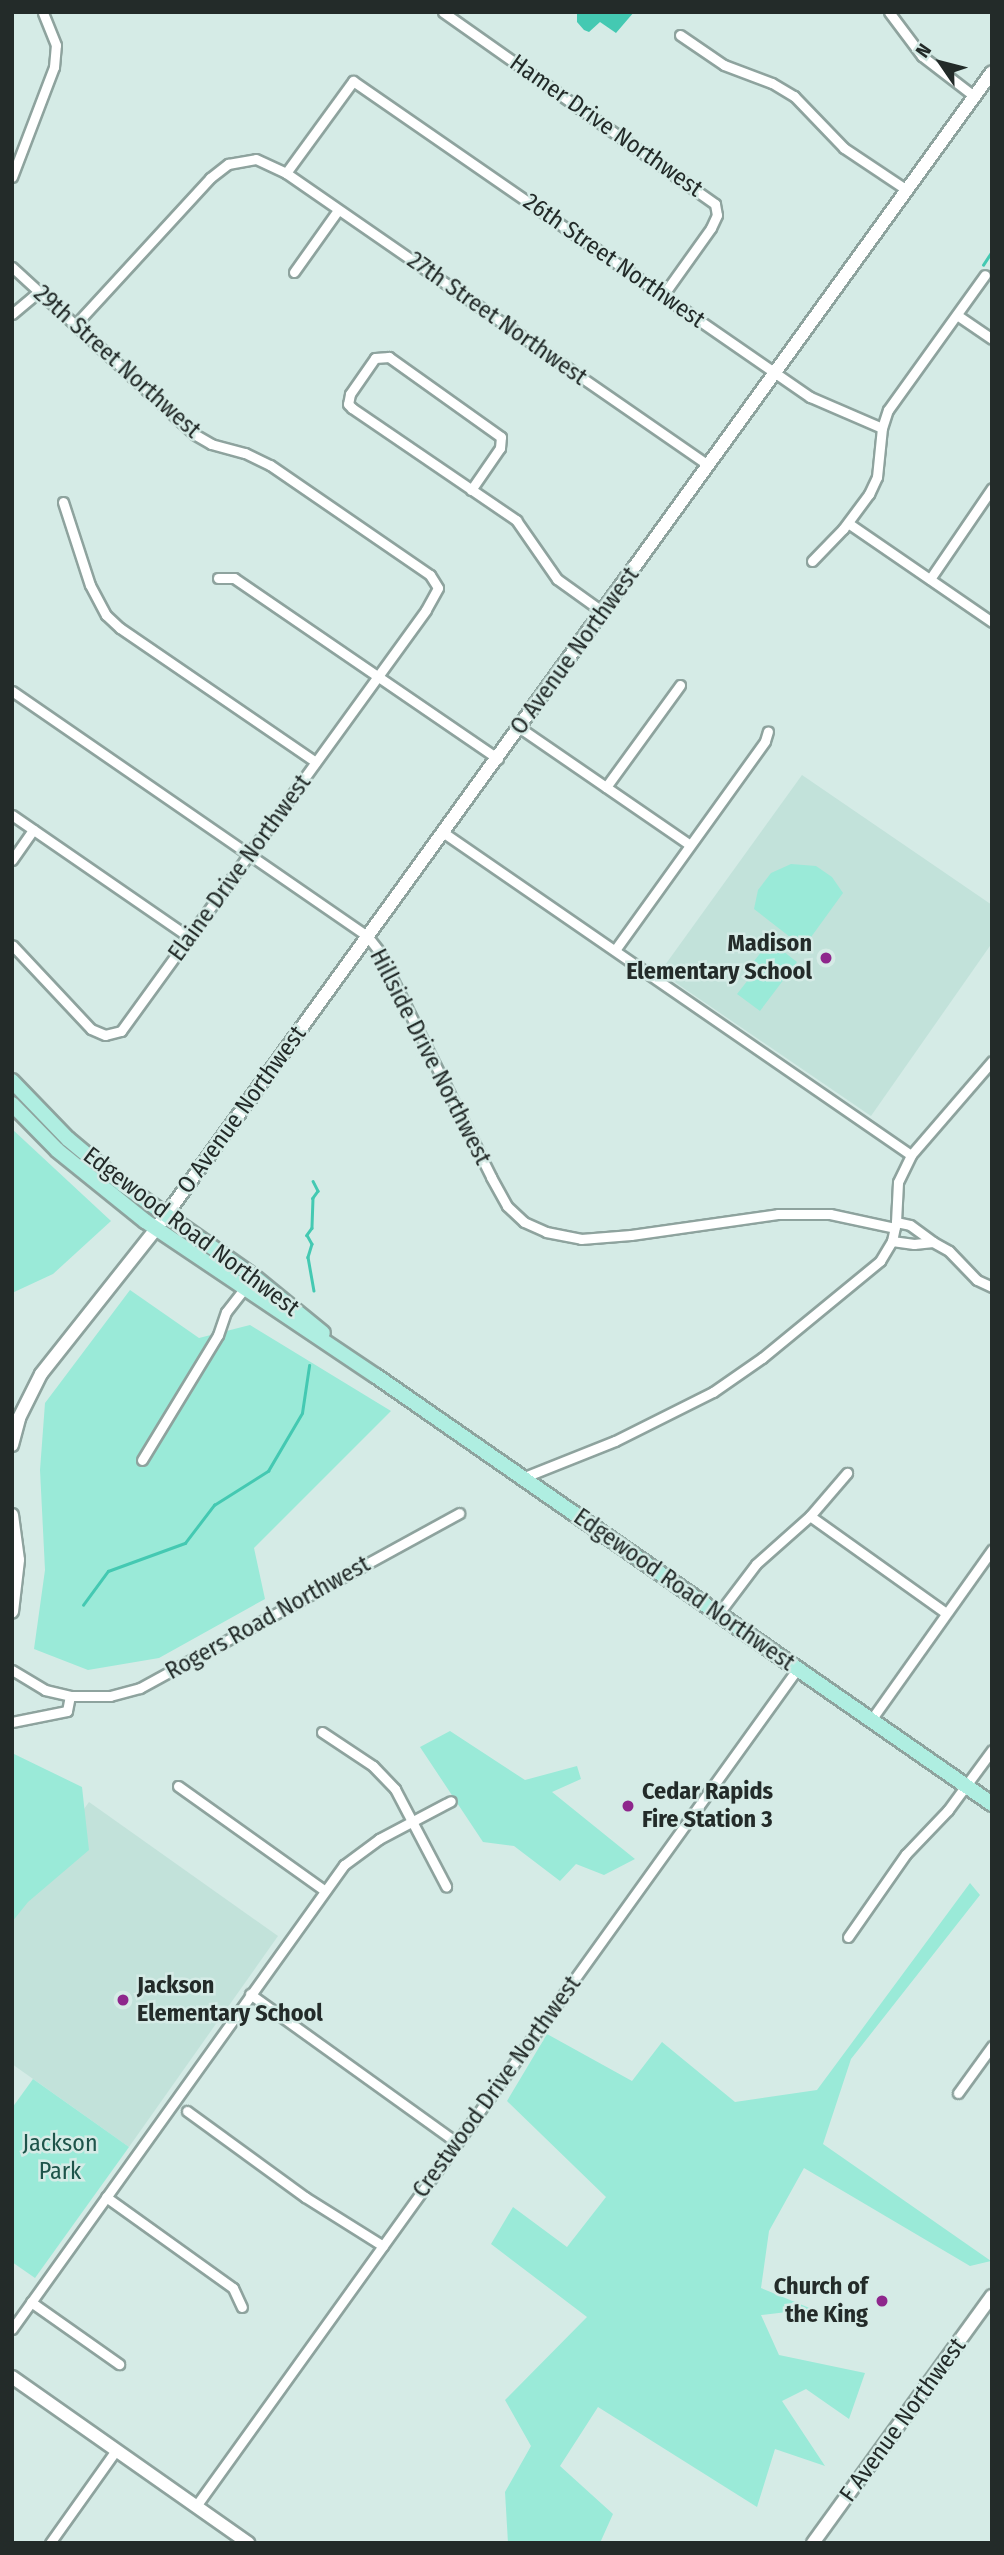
<!DOCTYPE html>
<html>
<head>
<meta charset="utf-8">
<style>
  body { margin:0 }
  #map { position:relative; width:1004px; height:2555px; overflow:hidden; background:#d5ebe6; font-family:"Fira Sans Condensed",sans-serif }
  div>[style] { position:absolute }
  [style*='--x'] { left:calc(var(--x)*1px); top:calc(var(--y)*1px); width:calc(var(--w)*1px); rotate:calc(var(--a)*1deg) }
  .built>* { inset:0; background:#c2e2da }
  .green>* { inset:0; background:#9aead8 }
  .water>* { inset:0; background:#44c9b2 }
  .stream>* { height:2.5px; margin:-1.25px; padding:0 1.25px; transform-origin:1.25px; border-radius:1.25px; background:#44c9b2 }
  .roads { filter:drop-shadow(2px 0 #8ea39e) drop-shadow(-2px 0 #8ea39e) drop-shadow(0 2px #8ea39e) drop-shadow(0 -2px #8ea39e) }
  .street>* { height:9px; margin:-4.5px; padding:0 4.5px; transform-origin:4.5px; border-radius:4.5px; background:#fff }
  .secondary>* { height:12px; margin:-6px; padding:0 6px; transform-origin:6px; border-radius:6px; background:#fff }
  .primary>* { height:14px; margin:-7px; padding:0 7px; transform-origin:7px; border-radius:7px; background:#afeee1 }
  .dots>* { width:19px; height:19px; translate:-50% -50%; box-sizing:border-box; border:4px solid #d5ebe6; border-radius:50% }
  span { translate:-50% -50%; white-space:nowrap; text-align:center; line-height:1.15; -webkit-text-stroke:5px #d5ebe6; paint-order:stroke }
  .street-label { font-size:24px; color:#232b29 }
  .poi-label { font-size:24px; color:#232b29; font-weight:700 }
  .right { translate:-100% -50%; text-align:right }
  .left { translate:0 -50%; text-align:left }
  .park-label { font-size:24px; color:#1e544a }
  .frame { position:absolute; inset:0; border:14px solid #232b29; pointer-events:none }
  .north { position:absolute; left:906px; top:28px; width:70px; height:70px; -webkit-text-stroke:5px #d5ebe6; paint-order:stroke; rotate:305deg; font-size:19px; font-weight:700; line-height:28px; text-align:center; color:#232b29 }
  .north::after { content:''; display:block; margin:auto; width:24px; height:32px; background:#232b29; clip-path:polygon(50% 0,100% 100%,50% 72%,0 100%) }
</style>
</head>
<body>
<div id="map">
  <div class="built">
    <i style="clip-path:polygon(802px 775px,992px 905px,992px 943px,871px 1116px,660px 972px)"></i>
    <i style="clip-path:polygon(89px 1802px,278px 1936px,129px 2147px,12px 2064px,12px 1910px)"></i>
  </div>
  <div class="green">
    <i style="clip-path:polygon(791px 864px,816px 866px,832px 877px,843px 893px,806px 944px,799px 944px,754px 909px,758px 890px,771px 873px)"></i>
    <i style="clip-path:polygon(770px 941px,797px 962px,760px 1011px,737px 994px,748px 980px,743px 975px)"></i>
    <i style="clip-path:polygon(12px 1129px,111px 1221px,53px 1274px,12px 1293px)"></i>
    <i style="clip-path:polygon(130px 1290px,199px 1338px,250px 1325px,391px 1411px,254px 1548px,265px 1599px,159px 1658px,88px 1670px,34px 1649px,45px 1570px,40px 1470px,45px 1403px)"></i>
    <i style="clip-path:polygon(450px 1731px,525px 1780px,577px 1766px,581px 1779px,552px 1792px,635px 1859px,604px 1875px,576px 1864px,560px 1881px,514px 1846px,483px 1842px,420px 1747px)"></i>
    <i style="clip-path:polygon(12px 1753px,82px 1787px,89px 1850px,28px 1902px,12px 1922px)"></i>
    <i style="clip-path:polygon(970px 1883px,980px 1895px,851px 2059px,823px 2144px,991px 2261px,970px 2266px,804px 2168px,769px 2231px,761px 2288px,812px 2309px,761px 2315px,779px 2355px,865px 2373px,849px 2419px,806px 2389px,782px 2401px,825px 2466px,775px 2449px,757px 2507px,598px 2407px,560px 2466px,613px 2514px,600px 2543px,508px 2543px,505px 2492px,531px 2446px,505px 2400px,587px 2317px,491px 2244px,513px 2207px,567px 2247px,606px 2197px,507px 2101px,547px 2034px,632px 2081px,662px 2042px,735px 2102px,817px 2090px)"></i>
    <i style="clip-path:polygon(33px 2079px,129px 2147px,35px 2278px,12px 2262px,12px 2108px)"></i>
  </div>
  <div class="water">
    <i style="clip-path:polygon(577px 12px,634px 12px,616px 33px,600px 22px,589px 32px,584px 30px,577px 22px)"></i>
  </div>
  <div class="stream">
    <i style="--x:983;--y:265;--w:17;--a:-57"></i>
    <i style="--x:313;--y:1181;--w:11;--a:63"></i>
    <i style="--x:318;--y:1191;--w:9;--a:126"></i>
    <i style="--x:313;--y:1198;--w:30;--a:92"></i>
    <i style="--x:312;--y:1228;--w:9;--a:126"></i>
    <i style="--x:307;--y:1235;--w:10;--a:61"></i>
    <i style="--x:312;--y:1244;--w:14;--a:107"></i>
    <i style="--x:308;--y:1257;--w:34;--a:80"></i>
    <i style="--x:83;--y:1605;--w:42;--a:-53.7"></i>
    <i style="--x:108;--y:1571;--w:82;--a:-20"></i>
    <i style="--x:185;--y:1543;--w:48;--a:-52.7"></i>
    <i style="--x:214;--y:1505;--w:64;--a:-32.2"></i>
    <i style="--x:268;--y:1471;--w:67;--a:-59.6"></i>
    <i style="--x:302;--y:1413;--w:48;--a:-81.5"></i>
  </div>
  <div class="roads">
    <div class="street">
      <i style="--x:443;--y:12;--w:333;--a:35.2"></i>
      <i style="--x:715;--y:204;--w:11;--a:80"></i>
      <i style="--x:717;--y:215;--w:14;--a:115"></i>
      <i style="--x:711;--y:228;--w:81;--a:125.5"></i>
      <i style="--x:889;--y:12;--w:55;--a:53.1"></i>
      <i style="--x:922;--y:56;--w:66;--a:37.6"></i>
      <i style="--x:680;--y:35;--w:53;--a:34.3"></i>
      <i style="--x:724;--y:65;--w:51;--a:20.6"></i>
      <i style="--x:772;--y:83;--w:26;--a:31"></i>
      <i style="--x:794;--y:96;--w:72;--a:46.1"></i>
      <i style="--x:844;--y:148;--w:76;--a:33.7"></i>
      <i style="--x:286;--y:173;--w:513;--a:34.68"></i>
      <i style="--x:12;--y:177;--w:118;--a:-69.1"></i>
      <i style="--x:54;--y:67;--w:22;--a:-85"></i>
      <i style="--x:56;--y:45;--w:35;--a:-112"></i>
      <i style="--x:12;--y:267;--w:247;--a:42.5"></i>
      <i style="--x:194;--y:434;--w:20;--a:30"></i>
      <i style="--x:211;--y:444;--w:35;--a:15"></i>
      <i style="--x:245;--y:453;--w:28;--a:26"></i>
      <i style="--x:270;--y:465;--w:194;--a:34.5"></i>
      <i style="--x:430;--y:575;--w:15;--a:58"></i>
      <i style="--x:438;--y:588;--w:25;--a:119"></i>
      <i style="--x:426;--y:610;--w:520;--a:125.92"></i>
      <i style="--x:121;--y:1031;--w:16;--a:166"></i>
      <i style="--x:105;--y:1035;--w:15;--a:-157"></i>
      <i style="--x:91;--y:1029;--w:115;--a:-133.2"></i>
      <i style="--x:294;--y:272;--w:76;--a:-54.6"></i>
      <i style="--x:12;--y:314;--w:35;--a:-40"></i>
      <i style="--x:957;--y:315;--w:42;--a:34.4"></i>
      <i style="--x:75;--y:325;--w:200;--a:-47.4"></i>
      <i style="--x:210;--y:178;--w:23;--a:-38"></i>
      <i style="--x:228;--y:164;--w:28;--a:-10"></i>
      <i style="--x:256;--y:159;--w:33;--a:25"></i>
      <i style="--x:286;--y:173;--w:114;--a:-53.9"></i>
      <i style="--x:353;--y:81;--w:556;--a:34.66"></i>
      <i style="--x:810;--y:397;--w:78;--a:23.3"></i>
      <i style="--x:471;--y:490;--w:51;--a:-55.4"></i>
      <i style="--x:500;--y:448;--w:11;--a:-85"></i>
      <i style="--x:501;--y:437;--w:138;--a:-144.5"></i>
      <i style="--x:389;--y:357;--w:14;--a:176"></i>
      <i style="--x:375;--y:358;--w:44;--a:124.8"></i>
      <i style="--x:350;--y:394;--w:10;--a:101"></i>
      <i style="--x:348;--y:404;--w:6;--a:45"></i>
      <i style="--x:352;--y:408;--w:199;--a:34.3"></i>
      <i style="--x:516;--y:520;--w:72;--a:55.2"></i>
      <i style="--x:557;--y:579;--w:57;--a:35.7"></i>
      <i style="--x:63;--y:502;--w:87;--a:72"></i>
      <i style="--x:90;--y:585;--w:34;--a:62"></i>
      <i style="--x:106;--y:615;--w:19;--a:43"></i>
      <i style="--x:120;--y:628;--w:237;--a:34.4"></i>
      <i style="--x:848;--y:523;--w:175;--a:34.5"></i>
      <i style="--x:812;--y:561;--w:45;--a:-45.9"></i>
      <i style="--x:843;--y:529;--w:44;--a:-53.4"></i>
      <i style="--x:869;--y:494;--w:19;--a:-65"></i>
      <i style="--x:877;--y:477;--w:49;--a:-84.2"></i>
      <i style="--x:882;--y:428;--w:19;--a:-72"></i>
      <i style="--x:888;--y:410;--w:166;--a:-54.3"></i>
      <i style="--x:218;--y:578;--w:16;--a:0"></i>
      <i style="--x:234;--y:578;--w:320;--a:34.4"></i>
      <i style="--x:930;--y:579;--w:110;--a:-55.7"></i>
      <i style="--x:12;--y:691;--w:433;--a:34.6"></i>
      <i style="--x:368;--y:937;--w:16;--a:52"></i>
      <i style="--x:378;--y:950;--w:254;--a:63.5"></i>
      <i style="--x:491;--y:1177;--w:33;--a:61"></i>
      <i style="--x:507;--y:1206;--w:23;--a:43"></i>
      <i style="--x:524;--y:1222;--w:24;--a:24"></i>
      <i style="--x:546;--y:1232;--w:36;--a:11"></i>
      <i style="--x:581;--y:1239;--w:50;--a:-4.6"></i>
      <i style="--x:631;--y:1235;--w:148;--a:-8.1"></i>
      <i style="--x:778;--y:1214;--w:52;--a:0"></i>
      <i style="--x:830;--y:1214;--w:66;--a:12.2"></i>
      <i style="--x:520;--y:728;--w:206;--a:34.5"></i>
      <i style="--x:606;--y:787;--w:126;--a:-54"></i>
      <i style="--x:12;--y:815;--w:216;--a:34.6"></i>
      <i style="--x:444;--y:833;--w:567;--a:34.59"></i>
      <i style="--x:12;--y:860;--w:37;--a:-55"></i>
      <i style="--x:615;--y:950;--w:257;--a:-54.3"></i>
      <i style="--x:765;--y:741;--w:10;--a:-73"></i>
      <i style="--x:896;--y:1222;--w:14;--a:12"></i>
      <i style="--x:910;--y:1225;--w:29;--a:36"></i>
      <i style="--x:892;--y:1241;--w:22;--a:8"></i>
      <i style="--x:914;--y:1244;--w:19;--a:-6"></i>
      <i style="--x:933;--y:1242;--w:18;--a:29"></i>
      <i style="--x:949;--y:1251;--w:40;--a:46"></i>
      <i style="--x:977;--y:1280;--w:17;--a:25"></i>
      <i style="--x:142;--y:1460;--w:146;--a:-58.7"></i>
      <i style="--x:218;--y:1335;--w:24;--a:-71"></i>
      <i style="--x:226;--y:1312;--w:33;--a:-52"></i>
      <i style="--x:522;--y:1478;--w:100;--a:-21.7"></i>
      <i style="--x:615;--y:1441;--w:110;--a:-26.6"></i>
      <i style="--x:713;--y:1392;--w:60;--a:-34.8"></i>
      <i style="--x:762;--y:1358;--w:153;--a:-39.4"></i>
      <i style="--x:880;--y:1261;--w:23;--a:-59"></i>
      <i style="--x:892;--y:1241;--w:19;--a:-78"></i>
      <i style="--x:896;--y:1222;--w:40;--a:-87.1"></i>
      <i style="--x:898;--y:1182;--w:30;--a:-64"></i>
      <i style="--x:911;--y:1155;--w:124;--a:-49.2"></i>
      <i style="--x:810;--y:1516;--w:167;--a:35.5"></i>
      <i style="--x:719;--y:1613;--w:61;--a:-52.9"></i>
      <i style="--x:756;--y:1564;--w:72;--a:-41.6"></i>
      <i style="--x:810;--y:1516;--w:57;--a:-49.3"></i>
      <i style="--x:12;--y:1670;--w:39;--a:31"></i>
      <i style="--x:45;--y:1690;--w:26;--a:13"></i>
      <i style="--x:70;--y:1696;--w:40;--a:0"></i>
      <i style="--x:110;--y:1696;--w:31;--a:-15"></i>
      <i style="--x:140;--y:1688;--w:364;--a:-28.7"></i>
      <i style="--x:871;--y:1720;--w:209;--a:-54.6"></i>
      <i style="--x:12;--y:1722;--w:56;--a:-11.3"></i>
      <i style="--x:67;--y:1711;--w:15;--a:-79"></i>
      <i style="--x:322;--y:1732;--w:61;--a:33.7"></i>
      <i style="--x:373;--y:1766;--w:32;--a:46"></i>
      <i style="--x:395;--y:1789;--w:110;--a:62.3"></i>
      <i style="--x:178;--y:1786;--w:179;--a:35.5"></i>
      <i style="--x:848;--y:1937;--w:101;--a:-55.1"></i>
      <i style="--x:906;--y:1854;--w:61;--a:-46.3"></i>
      <i style="--x:948;--y:1810;--w:74;--a:-53.7"></i>
      <i style="--x:250;--y:1994;--w:255;--a:35.7"></i>
      <i style="--x:958;--y:2093;--w:58;--a:-54.1"></i>
      <i style="--x:187;--y:2111;--w:146;--a:36.1"></i>
      <i style="--x:305;--y:2197;--w:92;--a:32.1"></i>
      <i style="--x:106;--y:2197;--w:156;--a:35.6"></i>
      <i style="--x:233;--y:2288;--w:21;--a:65"></i>
      <i style="--x:31;--y:2302;--w:108;--a:35.2"></i>
      <i style="--x:12;--y:2329;--w:571;--a:-54.42"></i>
      <i style="--x:344;--y:1865;--w:44;--a:-36.6"></i>
      <i style="--x:379;--y:1839;--w:81;--a:-27.8"></i>
      <i style="--x:196;--y:2506;--w:1032;--a:-54.31"></i>
      <i style="--x:50;--y:2543;--w:114;--a:-54.6"></i>
    </div>
    <div class="secondary">
      <i style="--x:12;--y:1445;--w:28;--a:-75"></i>
      <i style="--x:19;--y:1418;--w:49;--a:-63.4"></i>
      <i style="--x:41;--y:1374;--w:185;--a:-51.6"></i>
      <i style="--x:156;--y:1229;--w:1427;--a:-54.15"></i>
      <i style="--x:12;--y:1515;--w:45;--a:82.4"></i>
      <i style="--x:18;--y:1560;--w:52;--a:96.6"></i>
      <i style="--x:12;--y:2377;--w:289;--a:35.1"></i>
      <i style="--x:813;--y:2543;--w:305;--a:-54.1"></i>
    </div>
    <div class="primary">
      <i style="--x:12;--y:1081;--w:81;--a:46"></i>
      <i style="--x:68;--y:1139;--w:70;--a:39.8"></i>
      <i style="--x:122;--y:1184;--w:160;--a:35.1"></i>
      <i style="--x:253;--y:1276;--w:90;--a:39.2"></i>
      <i style="--x:12;--y:1104;--w:64;--a:45.6"></i>
      <i style="--x:57;--y:1150;--w:113;--a:38.9"></i>
      <i style="--x:145;--y:1221;--w:278;--a:33.9"></i>
      <i style="--x:376;--y:1376;--w:750;--a:34.79"></i>
    </div>
  </div>
  <div class="dots">
    <i style="left:826px;top:958px;background:#8e278c"></i>
    <i style="left:628px;top:1806px;background:#8e278c"></i>
    <i style="left:123px;top:2000px;background:#8e278c"></i>
    <i style="left:882px;top:2301px;background:#8e278c"></i>
  </div>
  <div class="street-label">
    <span style="left:606px;top:126px;rotate:35deg">Hamer Drive Northwest</span>
    <span style="left:614px;top:261px;rotate:35deg">26th Street Northwest</span>
    <span style="left:497px;top:319px;rotate:35deg">27th Street Northwest</span>
    <span style="left:117px;top:362px;rotate:42deg">29th Street Northwest</span>
    <span style="left:575px;top:651px;rotate:-54deg">O Avenue Northwest</span>
    <span style="left:240px;top:868px;rotate:-54deg">Elaine Drive Northwest</span>
    <span style="left:430px;top:1057px;rotate:63deg">Hillside Drive Northwest</span>
    <span style="left:242px;top:1110px;rotate:-54deg">O Avenue Northwest</span>
    <span style="left:191px;top:1232px;rotate:37deg">Edgewood Road Northwest</span>
    <span style="left:684px;top:1590px;rotate:35deg">Edgewood Road Northwest</span>
    <span style="left:268px;top:1618px;rotate:-29deg">Rogers Road Northwest</span>
    <span style="left:497px;top:2087px;rotate:-54deg">Crestwood Drive Northwest</span>
    <span style="left:903px;top:2420px;rotate:-54deg">F Avenue Northwest</span>
  </div>
  <div class="poi-label">
    <span class="right" style="left:812px;top:958px">Madison<br>Elementary School</span>
    <span class="left" style="left:642px;top:1806px">Cedar Rapids<br>Fire Station 3</span>
    <span class="left" style="left:137px;top:2000px">Jackson<br>Elementary School</span>
    <span class="right" style="left:868px;top:2301px">Church of<br>the King</span>
  </div>
  <div class="park-label">
    <span style="left:60px;top:2158px">Jackson<br>Park</span>
  </div>
  <div class="frame"></div>
  <div class="north">N</div>
</div>
</body>
</html>
